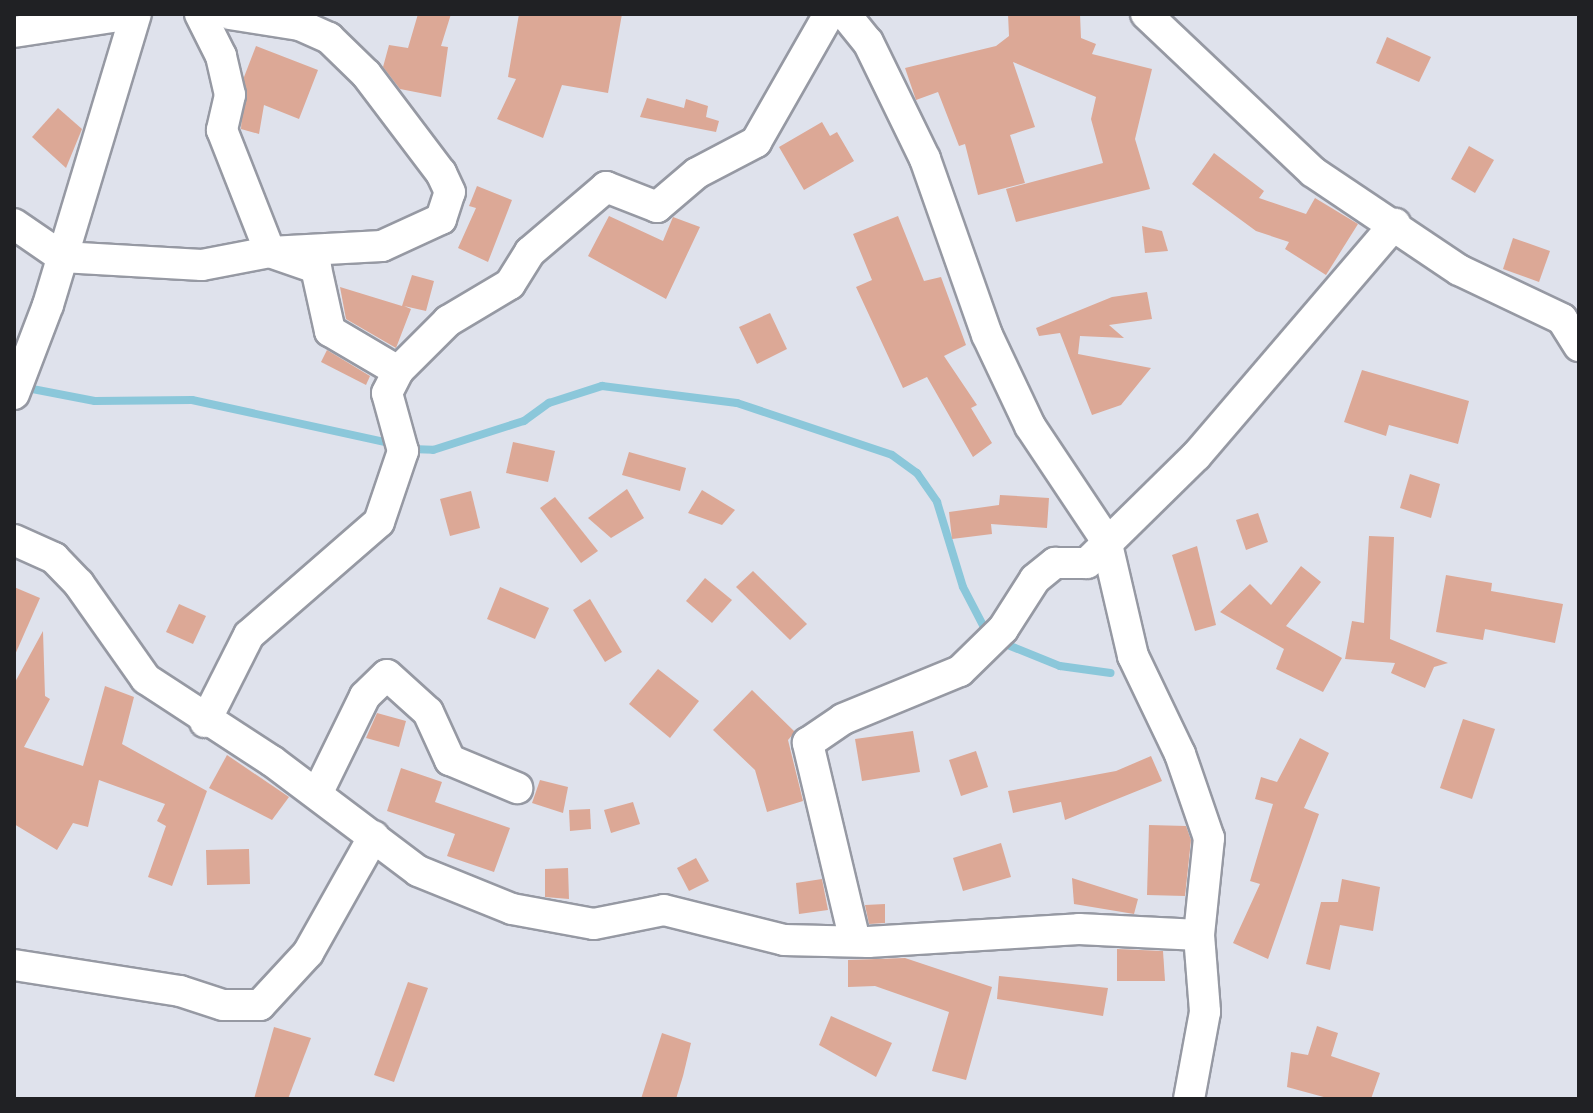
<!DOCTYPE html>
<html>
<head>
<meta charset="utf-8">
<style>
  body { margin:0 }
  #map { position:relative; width:1593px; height:1113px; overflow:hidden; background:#dfe2ec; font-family:"Crimson Pro",serif }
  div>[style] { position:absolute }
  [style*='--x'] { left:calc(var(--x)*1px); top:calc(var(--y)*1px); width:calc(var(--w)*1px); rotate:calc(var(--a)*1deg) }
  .stream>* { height:8px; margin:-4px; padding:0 4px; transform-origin:4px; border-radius:4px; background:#8bc7da }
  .building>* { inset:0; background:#dca896 }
  .roads { filter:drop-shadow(2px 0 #9699a3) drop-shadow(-2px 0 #9699a3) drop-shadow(0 2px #9699a3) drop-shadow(0 -2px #9699a3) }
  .minor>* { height:30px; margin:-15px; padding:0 15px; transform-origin:15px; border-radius:15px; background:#fff }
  span { translate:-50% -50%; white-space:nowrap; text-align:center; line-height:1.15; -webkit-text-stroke:8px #fff; paint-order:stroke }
  .frame { position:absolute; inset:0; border:16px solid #202124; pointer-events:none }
</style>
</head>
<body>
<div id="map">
  <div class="stream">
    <i style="--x:22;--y:387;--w:74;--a:10.9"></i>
    <i style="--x:95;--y:401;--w:97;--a:-0.6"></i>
    <i style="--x:192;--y:400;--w:206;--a:12.3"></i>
    <i style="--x:410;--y:449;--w:23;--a:2"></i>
    <i style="--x:433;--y:450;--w:96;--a:-17.7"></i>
    <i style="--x:524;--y:421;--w:31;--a:-36"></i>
    <i style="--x:549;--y:403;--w:56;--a:-17.8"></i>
    <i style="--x:602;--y:386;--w:136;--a:7.2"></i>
    <i style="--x:737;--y:403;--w:163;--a:18.5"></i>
    <i style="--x:892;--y:455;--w:31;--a:36"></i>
    <i style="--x:917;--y:473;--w:35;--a:55"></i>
    <i style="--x:937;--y:502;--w:89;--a:73"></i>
    <i style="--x:963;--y:587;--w:52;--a:62.4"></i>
    <i style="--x:998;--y:641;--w:67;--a:22"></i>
    <i style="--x:1060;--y:666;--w:51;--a:7.8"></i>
  </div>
  <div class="building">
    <i style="clip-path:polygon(418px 14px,451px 14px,441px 46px,448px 47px,441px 97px,400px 89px,383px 67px,389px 45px,408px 48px)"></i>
    <i style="clip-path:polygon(519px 14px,622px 14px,608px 93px,562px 85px,543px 138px,497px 119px,516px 79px,508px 77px)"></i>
    <i style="clip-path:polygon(1008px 14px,1080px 14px,1081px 38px,1096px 44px,1092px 54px,1152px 69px,1135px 139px,1150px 189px,1016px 222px,1006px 189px,1103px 163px,1091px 119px,1096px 97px,1013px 62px,1035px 127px,1010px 135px,1025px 183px,978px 195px,965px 144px,959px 146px,938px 92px,916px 100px,905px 68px,996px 46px,1009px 36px)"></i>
    <i style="clip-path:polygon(1387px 37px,1431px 57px,1419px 82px,1376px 63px)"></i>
    <i style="clip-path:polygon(256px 46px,318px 70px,299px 119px,264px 105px,259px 134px,241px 129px,244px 77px)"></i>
    <i style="clip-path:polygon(647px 98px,684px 108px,686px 99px,708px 106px,706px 117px,719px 121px,716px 132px,640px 117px)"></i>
    <i style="clip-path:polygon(58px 108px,82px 129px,66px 168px,32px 137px)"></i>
    <i style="clip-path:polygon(822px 122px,830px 136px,837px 132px,854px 161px,804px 190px,779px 147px)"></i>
    <i style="clip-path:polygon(1469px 146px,1494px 160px,1475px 193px,1451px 179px)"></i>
    <i style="clip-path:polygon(1214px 153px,1264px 191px,1259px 198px,1306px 214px,1315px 198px,1358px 224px,1326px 275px,1285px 249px,1289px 242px,1256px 231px,1192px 184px)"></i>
    <i style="clip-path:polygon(477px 186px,512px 200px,488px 262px,458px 248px,476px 208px,469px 206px)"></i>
    <i style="clip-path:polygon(609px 216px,663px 241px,673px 217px,700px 227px,666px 299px,588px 256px)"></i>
    <i style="clip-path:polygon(898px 216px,924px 281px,941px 277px,966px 345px,944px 356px,977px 405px,971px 408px,992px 443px,973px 457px,927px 377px,903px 388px,856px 287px,872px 280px,853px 234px)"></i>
    <i style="clip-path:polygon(1142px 226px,1162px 231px,1168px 251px,1145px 253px)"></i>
    <i style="clip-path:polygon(1513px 238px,1550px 251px,1539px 282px,1503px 269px)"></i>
    <i style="clip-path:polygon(412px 275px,434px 281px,426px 311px,404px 306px,411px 309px,396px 348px,346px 319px,340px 287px,402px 306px)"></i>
    <i style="clip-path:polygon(1147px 292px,1152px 319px,1109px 325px,1124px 338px,1080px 336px,1078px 354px,1151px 368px,1121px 405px,1092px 415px,1060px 333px,1039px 336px,1036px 328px,1112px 297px)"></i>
    <i style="clip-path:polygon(770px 313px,787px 349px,757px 364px,739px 327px)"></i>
    <i style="clip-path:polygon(327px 350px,370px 376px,366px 385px,321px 362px)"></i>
    <i style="clip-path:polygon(1362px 370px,1469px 401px,1458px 444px,1389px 425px,1386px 436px,1344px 422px)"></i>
    <i style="clip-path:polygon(513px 442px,555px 451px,548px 482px,506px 473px)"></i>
    <i style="clip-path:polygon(629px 452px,686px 468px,680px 491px,622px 475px)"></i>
    <i style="clip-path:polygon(1410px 474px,1440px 484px,1431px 518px,1400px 508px)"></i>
    <i style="clip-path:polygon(627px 489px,644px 518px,611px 538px,588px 518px)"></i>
    <i style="clip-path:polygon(702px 490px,735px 510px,722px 525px,688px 513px)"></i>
    <i style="clip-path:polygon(471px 491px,480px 528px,450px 536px,440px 499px)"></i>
    <i style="clip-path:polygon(1000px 495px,1049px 498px,1047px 528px,991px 524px,992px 534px,952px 539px,949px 512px,999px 505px)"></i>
    <i style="clip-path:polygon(555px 497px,598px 551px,581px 563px,540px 508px)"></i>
    <i style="clip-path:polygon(1258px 513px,1268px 542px,1246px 550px,1236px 520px)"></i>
    <i style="clip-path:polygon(1369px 536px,1394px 537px,1390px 639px,1448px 663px,1434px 667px,1425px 688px,1391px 673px,1395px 663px,1345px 659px,1352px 621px,1364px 623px)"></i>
    <i style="clip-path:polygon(1197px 546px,1216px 625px,1195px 631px,1172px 555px)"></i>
    <i style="clip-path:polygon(1301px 566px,1321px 582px,1286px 626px,1342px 658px,1323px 692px,1276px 669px,1284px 649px,1220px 612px,1250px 584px,1271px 605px)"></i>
    <i style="clip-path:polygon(753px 571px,807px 624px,790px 640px,736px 587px)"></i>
    <i style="clip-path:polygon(1446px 575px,1492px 583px,1491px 591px,1563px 604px,1555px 643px,1485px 629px,1483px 640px,1436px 632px)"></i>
    <i style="clip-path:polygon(705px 578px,732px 600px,712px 623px,686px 601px)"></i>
    <i style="clip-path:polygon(14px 587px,40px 598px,14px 657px)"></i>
    <i style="clip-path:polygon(500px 587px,549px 608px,535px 639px,487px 619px)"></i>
    <i style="clip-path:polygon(590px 599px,622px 652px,605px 662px,573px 610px)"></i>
    <i style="clip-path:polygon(179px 604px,206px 616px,193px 644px,166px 632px)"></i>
    <i style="clip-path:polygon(43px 631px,45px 696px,50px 699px,24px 747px,83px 766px,105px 686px,134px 697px,122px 744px,207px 791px,172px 886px,148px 877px,166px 826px,157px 821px,165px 804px,99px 780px,88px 827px,73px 823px,57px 850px,14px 824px,14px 684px)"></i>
    <i style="clip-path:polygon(658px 669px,699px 701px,670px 738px,629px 704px)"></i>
    <i style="clip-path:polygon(752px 690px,795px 732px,788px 740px,803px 801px,767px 812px,755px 770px,713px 730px)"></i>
    <i style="clip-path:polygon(377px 713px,406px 721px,399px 747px,366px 738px)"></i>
    <i style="clip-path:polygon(1463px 719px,1495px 729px,1472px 799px,1440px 788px)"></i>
    <i style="clip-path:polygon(913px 731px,920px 772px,862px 781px,855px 739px)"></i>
    <i style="clip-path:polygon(1300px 738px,1329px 753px,1304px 808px,1319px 814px,1268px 959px,1233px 943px,1260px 884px,1250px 881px,1273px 804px,1255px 799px,1261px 777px,1277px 782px)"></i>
    <i style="clip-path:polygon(976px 751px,988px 787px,961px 796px,949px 760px)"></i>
    <i style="clip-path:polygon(227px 755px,289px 797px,272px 820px,209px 788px)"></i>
    <i style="clip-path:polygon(1151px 756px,1162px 781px,1065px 820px,1061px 802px,1013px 813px,1008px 791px,1116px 771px)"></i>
    <i style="clip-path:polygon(401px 768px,442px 782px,435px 802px,510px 828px,494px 872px,447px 856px,455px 834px,387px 811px)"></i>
    <i style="clip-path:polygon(540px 780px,568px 787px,563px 813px,532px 803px)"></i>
    <i style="clip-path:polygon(633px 802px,640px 824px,611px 833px,604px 810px)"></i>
    <i style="clip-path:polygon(590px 809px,591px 829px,570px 831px,569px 810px)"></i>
    <i style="clip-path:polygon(1149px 825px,1186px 826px,1191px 840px,1185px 896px,1147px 895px)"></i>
    <i style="clip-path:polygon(1001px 843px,1011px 877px,963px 891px,953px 858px)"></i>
    <i style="clip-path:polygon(249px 849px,250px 884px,207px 885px,206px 850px)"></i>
    <i style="clip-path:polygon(696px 858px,709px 881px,689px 891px,677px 868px)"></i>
    <i style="clip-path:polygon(568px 868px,569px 899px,545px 897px,545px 869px)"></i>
    <i style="clip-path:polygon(1072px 878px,1138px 899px,1134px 914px,1074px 904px)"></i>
    <i style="clip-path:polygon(822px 879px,828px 910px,799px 914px,796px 883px)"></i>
    <i style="clip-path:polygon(1342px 879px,1380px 887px,1373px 931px,1340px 925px,1330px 970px,1306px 964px,1321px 902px,1338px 902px)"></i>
    <i style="clip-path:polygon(885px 904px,885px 923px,869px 924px,865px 905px)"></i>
    <i style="clip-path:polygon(1117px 949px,1163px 951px,1165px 981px,1117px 981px)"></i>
    <i style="clip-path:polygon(905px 958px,992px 987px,966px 1080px,932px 1071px,949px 1012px,875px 986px,848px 987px,848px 960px)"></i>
    <i style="clip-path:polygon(999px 976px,1108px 988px,1103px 1016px,997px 999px)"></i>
    <i style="clip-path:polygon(408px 982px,428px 988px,394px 1082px,374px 1075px)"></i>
    <i style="clip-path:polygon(831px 1016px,892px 1043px,876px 1077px,819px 1045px)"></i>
    <i style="clip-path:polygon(1317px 1026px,1338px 1033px,1331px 1056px,1380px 1073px,1371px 1099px,1331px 1099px,1287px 1087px,1291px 1052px,1308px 1055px)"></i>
    <i style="clip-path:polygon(274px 1027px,311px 1038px,288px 1099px,254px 1099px)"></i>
    <i style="clip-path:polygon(662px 1033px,691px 1043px,683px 1076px,676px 1099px,641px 1099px)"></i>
  </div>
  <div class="roads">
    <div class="minor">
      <i style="--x:200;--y:14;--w:47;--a:63.4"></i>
      <i style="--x:221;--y:56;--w:40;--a:77"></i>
      <i style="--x:230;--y:95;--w:36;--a:103"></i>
      <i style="--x:222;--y:130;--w:131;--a:68.5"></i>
      <i style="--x:270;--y:252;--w:49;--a:19.2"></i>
      <i style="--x:316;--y:268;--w:65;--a:77.5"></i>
      <i style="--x:330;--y:331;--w:79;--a:30.5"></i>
      <i style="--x:845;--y:14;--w:36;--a:51"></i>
      <i style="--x:868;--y:42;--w:130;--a:64"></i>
      <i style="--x:925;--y:159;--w:187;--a:70.6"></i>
      <i style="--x:987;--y:335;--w:101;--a:64.7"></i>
      <i style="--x:1030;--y:426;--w:137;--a:56.3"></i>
      <i style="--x:1106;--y:540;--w:119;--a:76.9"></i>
      <i style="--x:1133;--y:656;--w:109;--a:64.4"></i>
      <i style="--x:1180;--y:754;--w:89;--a:71"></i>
      <i style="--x:1209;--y:838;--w:98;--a:95.9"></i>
      <i style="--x:1199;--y:935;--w:77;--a:85.5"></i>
      <i style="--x:1205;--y:1012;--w:88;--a:100.4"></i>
      <i style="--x:1146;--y:14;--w:230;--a:43.4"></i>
      <i style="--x:1313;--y:172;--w:176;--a:33.9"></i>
      <i style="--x:1459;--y:270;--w:114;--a:25.4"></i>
      <i style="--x:1562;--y:319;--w:32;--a:58"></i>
      <i style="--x:14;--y:32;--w:118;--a:-8.7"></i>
      <i style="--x:14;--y:224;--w:58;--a:34.5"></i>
      <i style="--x:62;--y:257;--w:140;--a:3.3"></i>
      <i style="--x:202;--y:265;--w:69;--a:-10.8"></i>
      <i style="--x:270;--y:252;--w:112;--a:-3.1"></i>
      <i style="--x:382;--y:246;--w:65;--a:-24.6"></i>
      <i style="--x:441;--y:219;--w:28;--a:-72"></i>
      <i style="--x:450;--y:192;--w:21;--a:-115"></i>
      <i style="--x:441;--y:173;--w:124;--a:-127.1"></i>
      <i style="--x:366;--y:74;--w:52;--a:-135.8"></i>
      <i style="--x:329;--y:38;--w:32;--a:-156"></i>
      <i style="--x:300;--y:25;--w:71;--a:-171.1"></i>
      <i style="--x:14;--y:394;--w:95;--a:-69.1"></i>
      <i style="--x:48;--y:305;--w:304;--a:-73.2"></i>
      <i style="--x:14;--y:540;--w:44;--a:24.2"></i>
      <i style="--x:54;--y:558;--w:36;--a:46"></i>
      <i style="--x:79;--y:584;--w:116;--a:54.8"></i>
      <i style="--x:146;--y:679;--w:150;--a:33.1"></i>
      <i style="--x:272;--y:761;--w:183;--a:37"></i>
      <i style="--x:418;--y:871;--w:101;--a:22"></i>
      <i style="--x:512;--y:909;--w:83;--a:10.4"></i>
      <i style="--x:594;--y:924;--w:71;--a:-11.3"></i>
      <i style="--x:664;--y:910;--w:124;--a:14"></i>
      <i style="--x:784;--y:940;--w:84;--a:1.4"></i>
      <i style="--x:868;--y:942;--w:211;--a:-3.5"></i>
      <i style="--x:1079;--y:929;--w:120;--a:2.9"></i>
      <i style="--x:205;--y:722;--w:97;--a:-63.2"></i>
      <i style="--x:249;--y:635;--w:172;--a:-41"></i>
      <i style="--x:379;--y:522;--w:75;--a:-71.3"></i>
      <i style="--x:403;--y:451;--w:60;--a:-105.4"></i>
      <i style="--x:387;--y:393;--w:25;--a:-63"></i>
      <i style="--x:398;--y:371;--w:71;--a:-45"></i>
      <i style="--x:448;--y:321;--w:72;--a:-30.8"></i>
      <i style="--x:510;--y:284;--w:38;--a:-58"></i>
      <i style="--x:530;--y:252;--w:100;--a:-40.5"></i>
      <i style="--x:606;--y:187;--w:55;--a:21.4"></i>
      <i style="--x:657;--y:207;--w:52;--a:-40.4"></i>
      <i style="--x:697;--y:173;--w:67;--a:-27.7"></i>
      <i style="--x:756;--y:142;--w:147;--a:-60.3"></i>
      <i style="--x:317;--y:794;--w:109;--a:-63.9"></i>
      <i style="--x:365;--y:696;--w:30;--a:-44"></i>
      <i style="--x:387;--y:675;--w:55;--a:42.1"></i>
      <i style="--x:428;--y:712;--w:53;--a:65.4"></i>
      <i style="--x:450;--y:760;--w:73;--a:22.7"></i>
      <i style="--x:855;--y:941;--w:204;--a:-103.4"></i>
      <i style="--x:808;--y:743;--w:42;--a:-34.4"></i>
      <i style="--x:843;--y:719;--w:126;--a:-22.3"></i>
      <i style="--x:960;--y:671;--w:60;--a:-44.3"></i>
      <i style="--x:1003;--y:629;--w:59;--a:-57.4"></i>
      <i style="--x:1035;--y:579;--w:26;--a:-39"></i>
      <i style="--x:1055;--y:563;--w:32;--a:0"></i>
      <i style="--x:1087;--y:563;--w:153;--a:-44.5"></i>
      <i style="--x:1196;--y:456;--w:306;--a:-49.4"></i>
      <i style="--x:14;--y:965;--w:168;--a:8.9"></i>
      <i style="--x:180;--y:991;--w:45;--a:18"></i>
      <i style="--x:223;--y:1005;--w:37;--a:0"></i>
      <i style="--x:260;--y:1005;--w:71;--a:-47.3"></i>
      <i style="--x:308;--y:953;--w:134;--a:-60.6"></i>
    </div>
  </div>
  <div class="frame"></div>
</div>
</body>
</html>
